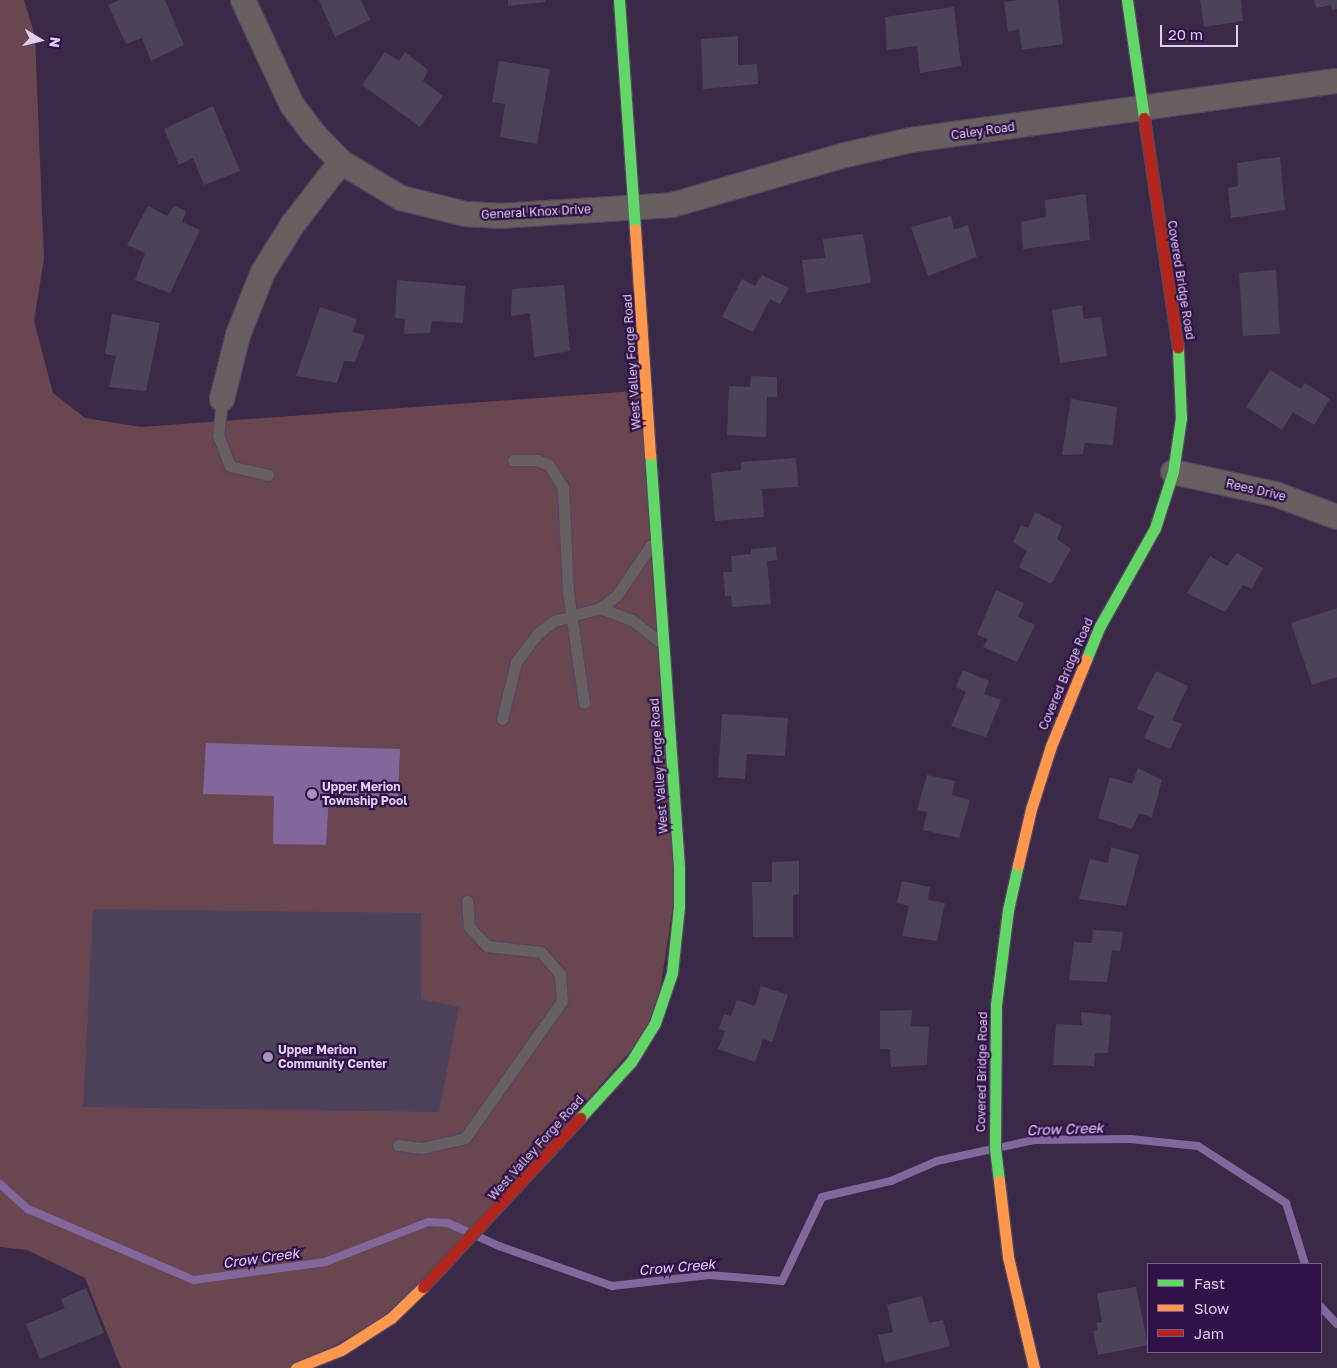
<!DOCTYPE html>
<html>
<head>
<meta charset="utf-8">
<style>
  body { margin:0 }
  #map { position:relative; width:1337px; height:1368px; overflow:hidden; background:#3a2947; font-family:"Golos Text",sans-serif }
  div>[style] { position:absolute }
  [style*='--x'] { left:calc(var(--x)*1px); top:calc(var(--y)*1px); width:calc(var(--w)*1px); rotate:calc(var(--a)*1deg) }
  .green>* { inset:0; background:#6a4651 }
  .water>* { inset:0; background:#82679c }
  .stream>* { height:8px; margin:-4px; padding:0 4px; transform-origin:4px; border-radius:4px; background:#82679c }
  .building>* { inset:0; background:#4c435b }
  .roads { filter:drop-shadow(1px 0 #534660) drop-shadow(-1px 0 #534660) drop-shadow(0 1px #534660) drop-shadow(0 -1px #534660) }
  .lane>* { height:11px; margin:-5.5px; padding:0 5.5px; transform-origin:5.5px; border-radius:5.5px; background:#685f60 }
  .street>* { height:24px; margin:-12px; padding:0 12px; transform-origin:12px; border-radius:12px; background:#685f60 }
  .fast>* { height:11px; margin:-5.5px; padding:0 5.5px; transform-origin:5.5px; border-radius:5.5px; background:#63d668 }
  .slow>* { height:11px; margin:-5.5px; padding:0 5.5px; transform-origin:5.5px; border-radius:5.5px; background:#ff974d }
  .jam>* { height:11px; margin:-5.5px; padding:0 5.5px; transform-origin:5.5px; border-radius:5.5px; background:#b3261e }
  .dots>* { width:14px; height:14px; translate:-50% -50%; box-sizing:border-box; border:2px solid #311248; border-radius:50% }
  span { translate:-50% -50%; white-space:nowrap; text-align:center; line-height:1.15; -webkit-text-stroke:4.5px #311248; paint-order:stroke }
  .street-label { font-size:12px; color:#decef0 }
  .poi-label { font-size:12px; color:#decef0; font-weight:700 }
  .left { translate:0 -50%; text-align:left }
  .water-label { font-size:14px; color:#e4ccfd; font-style:italic }
  .legend { position:absolute; left:1147px; top:1263px; width:175px; height:90px; box-sizing:border-box; background:#311248; border:1px solid #765d8b; margin:0; padding:6px 9px; list-style:none; font-size:15px; color:#decef0 }
  .legend li { display:flex; align-items:center; gap:10px; height:25px }
  .legend b { width:25px; border:1px solid #765d8b }
  .north { position:absolute; left:15px; top:15px; width:50px; height:50px; -webkit-text-stroke:4px #311248; paint-order:stroke; rotate:99deg; font-size:14px; font-weight:700; line-height:20px; text-align:center; color:#decef0 }
  .north::after { content:''; display:block; margin:auto; width:18px; height:22px; background:#decef0; clip-path:polygon(50% 0,100% 100%,50% 72%,0 100%) }
  .scale { position:absolute; left:1160px; top:25px; width:78px; height:22px; box-sizing:border-box; border:2px solid #decef0; border-top:0; padding-left:6px; font-size:15px; line-height:18px; white-space:nowrap; color:#decef0; -webkit-text-stroke:4px #311248; paint-order:stroke }
</style>
</head>
<body>
<div id="map">
  <div class="green">
    <i style="clip-path:polygon(0 0,24px 0,35px 36px,44px 259px,34px 321px,53px 393px,85px 418px,141px 427px,648px 390px,679px 867px,655px 1023px,411px 1301px,296px 1368px,121px 1368px,85px 1278px,27px 1250px,0 1247px)"></i>
  </div>
  <div class="water">
    <i style="clip-path:polygon(206px 743px,400px 749px,398px 797px,329px 795px,326px 845px,273px 844px,274px 796px,203px 794px)"></i>
  </div>
  <div class="stream">
    <i style="--x:0;--y:1184;--w:38;--a:42"></i>
    <i style="--x:28;--y:1209;--w:181;--a:23.2"></i>
    <i style="--x:194;--y:1280;--w:132;--a:-7.8"></i>
    <i style="--x:325;--y:1262;--w:110;--a:-21.2"></i>
    <i style="--x:428;--y:1222;--w:20;--a:3"></i>
    <i style="--x:448;--y:1223;--w:56;--a:24.3"></i>
    <i style="--x:499;--y:1246;--w:120;--a:19.5"></i>
    <i style="--x:612;--y:1286;--w:98;--a:-6.5"></i>
    <i style="--x:709;--y:1275;--w:73;--a:4.7"></i>
    <i style="--x:782;--y:1281;--w:93;--a:-64.5"></i>
    <i style="--x:822;--y:1197;--w:71;--a:-13.1"></i>
    <i style="--x:891;--y:1181;--w:50;--a:-23.5"></i>
    <i style="--x:937;--y:1161;--w:99;--a:-12.2"></i>
    <i style="--x:1034;--y:1140;--w:96;--a:-0.6"></i>
    <i style="--x:1130;--y:1139;--w:68;--a:5.9"></i>
    <i style="--x:1198;--y:1146;--w:105;--a:32.9"></i>
    <i style="--x:1286;--y:1203;--w:64;--a:72.7"></i>
    <i style="--x:1321;--y:1307;--w:23;--a:47"></i>
  </div>
  <div class="building">
    <i style="clip-path:polygon(119px 0,165px 0,184px 45px,151px 61px,142px 38px,126px 44px,108px 5px)"></i>
    <i style="clip-path:polygon(319px 0,361px 0,370px 20px,335px 37px)"></i>
    <i style="clip-path:polygon(508px 0,545px 0,545px 2px,508px 6px)"></i>
    <i style="clip-path:polygon(1018px 0,1058px 0,1063px 44px,1022px 50px,1019px 29px,1008px 32px,1004px 2px)"></i>
    <i style="clip-path:polygon(1200px 0,1241px 0,1243px 21px,1204px 27px)"></i>
    <i style="clip-path:polygon(1314px 0,1337px 0,1337px 9px,1332px 10px,1331px 5px,1316px 8px)"></i>
    <i style="clip-path:polygon(954px 7px,961px 66px,920px 73px,917px 46px,887px 50px,885px 17px)"></i>
    <i style="clip-path:polygon(738px 36px,738px 65px,757px 64px,758px 84px,703px 89px,701px 39px)"></i>
    <i style="clip-path:polygon(385px 52px,399px 61px,405px 52px,428px 70px,423px 81px,443px 96px,420px 127px,362px 85px)"></i>
    <i style="clip-path:polygon(499px 61px,550px 69px,537px 144px,500px 137px,505px 104px,492px 102px)"></i>
    <i style="clip-path:polygon(213px 106px,240px 171px,204px 185px,193px 158px,179px 165px,164px 129px)"></i>
    <i style="clip-path:polygon(1280px 157px,1285px 210px,1231px 218px,1228px 188px,1238px 186px,1237px 163px)"></i>
    <i style="clip-path:polygon(1086px 194px,1090px 240px,1023px 249px,1021px 222px,1046px 217px,1045px 200px)"></i>
    <i style="clip-path:polygon(148px 206px,167px 216px,174px 206px,186px 211px,182px 222px,200px 230px,170px 293px,135px 280px,145px 253px,127px 245px)"></i>
    <i style="clip-path:polygon(951px 216px,954px 230px,968px 225px,977px 257px,928px 276px,911px 227px)"></i>
    <i style="clip-path:polygon(863px 234px,871px 283px,806px 293px,802px 260px,825px 258px,823px 239px)"></i>
    <i style="clip-path:polygon(1276px 270px,1280px 334px,1243px 336px,1239px 273px)"></i>
    <i style="clip-path:polygon(762px 275px,789px 288px,780px 304px,770px 299px,753px 332px,722px 317px,742px 279px,755px 286px)"></i>
    <i style="clip-path:polygon(397px 280px,465px 286px,463px 323px,432px 321px,430px 333px,404px 334px,405px 319px,395px 318px)"></i>
    <i style="clip-path:polygon(564px 285px,570px 351px,534px 357px,530px 313px,511px 316px,512px 289px)"></i>
    <i style="clip-path:polygon(1082px 305px,1084px 319px,1101px 317px,1107px 356px,1060px 363px,1052px 310px)"></i>
    <i style="clip-path:polygon(320px 307px,357px 319px,352px 332px,365px 335px,355px 362px,344px 361px,337px 383px,296px 376px)"></i>
    <i style="clip-path:polygon(112px 314px,160px 323px,146px 391px,109px 387px,116px 356px,105px 354px)"></i>
    <i style="clip-path:polygon(1270px 370px,1301px 389px,1305px 383px,1330px 399px,1314px 425px,1293px 412px,1282px 430px,1246px 407px)"></i>
    <i style="clip-path:polygon(751px 376px,777px 377px,777px 397px,767px 397px,766px 437px,727px 435px,729px 386px,750px 387px)"></i>
    <i style="clip-path:polygon(1071px 399px,1117px 407px,1113px 445px,1085px 443px,1083px 454px,1062px 455px)"></i>
    <i style="clip-path:polygon(796px 458px,798px 487px,762px 489px,764px 517px,715px 521px,711px 473px,741px 470px,741px 462px)"></i>
    <i style="clip-path:polygon(1035px 512px,1062px 526px,1057px 539px,1071px 549px,1051px 584px,1019px 567px,1027px 551px,1013px 542px,1021px 525px,1028px 528px)"></i>
    <i style="clip-path:polygon(776px 547px,777px 560px,767px 561px,771px 604px,732px 607px,731px 596px,725px 596px,723px 572px,732px 572px,731px 556px,751px 554px,751px 549px)"></i>
    <i style="clip-path:polygon(1237px 553px,1263px 568px,1252px 589px,1243px 585px,1225px 612px,1187px 593px,1210px 556px,1227px 566px)"></i>
    <i style="clip-path:polygon(996px 590px,1024px 603px,1018px 617px,1035px 625px,1017px 662px,983px 647px,988px 639px,977px 635px)"></i>
    <i style="clip-path:polygon(1337px 608px,1337px 677px,1312px 685px,1291px 623px)"></i>
    <i style="clip-path:polygon(963px 670px,989px 681px,984px 694px,1001px 700px,986px 737px,951px 726px,966px 692px,956px 687px)"></i>
    <i style="clip-path:polygon(1156px 671px,1188px 686px,1172px 720px,1182px 724px,1170px 749px,1144px 738px,1154px 716px,1137px 709px)"></i>
    <i style="clip-path:polygon(722px 714px,788px 718px,785px 756px,747px 754px,745px 779px,718px 777px)"></i>
    <i style="clip-path:polygon(1138px 768px,1162px 780px,1152px 817px,1139px 813px,1132px 829px,1098px 818px,1110px 777px,1132px 784px)"></i>
    <i style="clip-path:polygon(927px 775px,955px 781px,952px 795px,970px 800px,959px 838px,923px 830px,927px 812px,917px 810px)"></i>
    <i style="clip-path:polygon(1111px 847px,1139px 855px,1126px 906px,1079px 899px,1090px 859px,1108px 863px)"></i>
    <i style="clip-path:polygon(799px 861px,799px 894px,793px 895px,793px 937px,753px 937px,752px 882px,772px 882px,772px 862px)"></i>
    <i style="clip-path:polygon(902px 881px,930px 887px,928px 900px,945px 903px,937px 941px,902px 936px,909px 906px,897px 903px)"></i>
    <i style="clip-path:polygon(93px 909px,421px 913px,421px 999px,459px 1007px,439px 1112px,83px 1107px)"></i>
    <i style="clip-path:polygon(1093px 930px,1123px 932px,1120px 951px,1112px 950px,1107px 982px,1069px 980px,1074px 942px,1092px 943px)"></i>
    <i style="clip-path:polygon(761px 986px,788px 995px,772px 1042px,763px 1039px,755px 1062px,718px 1049px,725px 1031px,719px 1029px,724px 1014px,731px 1016px,737px 1000px,755px 1006px)"></i>
    <i style="clip-path:polygon(912px 1010px,911px 1026px,929px 1027px,927px 1065px,891px 1067px,890px 1049px,880px 1049px,880px 1011px)"></i>
    <i style="clip-path:polygon(1081px 1012px,1111px 1015px,1108px 1053px,1095px 1053px,1094px 1066px,1053px 1065px,1056px 1024px,1082px 1025px)"></i>
    <i style="clip-path:polygon(1136px 1287px,1148px 1345px,1098px 1355px,1093px 1331px,1098px 1330px,1096px 1323px,1102px 1322px,1097px 1293px)"></i>
    <i style="clip-path:polygon(86px 1288px,104px 1333px,40px 1359px,26px 1324px,65px 1308px,61px 1299px)"></i>
    <i style="clip-path:polygon(922px 1296px,929px 1323px,943px 1320px,950px 1346px,885px 1363px,878px 1335px,893px 1332px,887px 1305px)"></i>
  </div>
  <div class="roads">
    <div class="lane">
      <i style="--x:222;--y:399;--w:36;--a:96"></i>
      <i style="--x:218;--y:435;--w:33;--a:69"></i>
      <i style="--x:230;--y:466;--w:39;--a:13"></i>
      <i style="--x:513;--y:460;--w:24;--a:0"></i>
      <i style="--x:537;--y:460;--w:13;--a:23"></i>
      <i style="--x:549;--y:465;--w:26;--a:58"></i>
      <i style="--x:563;--y:487;--w:105;--a:87.3"></i>
      <i style="--x:568;--y:592;--w:112;--a:81.8"></i>
      <i style="--x:600;--y:608;--w:34;--a:21"></i>
      <i style="--x:632;--y:620;--w:37;--a:38"></i>
      <i style="--x:502;--y:719;--w:59;--a:-76.2"></i>
      <i style="--x:516;--y:662;--w:36;--a:-53"></i>
      <i style="--x:538;--y:633;--w:20;--a:-37"></i>
      <i style="--x:554;--y:621;--w:48;--a:-15.8"></i>
      <i style="--x:600;--y:608;--w:21;--a:-37"></i>
      <i style="--x:617;--y:595;--w:60;--a:-55.8"></i>
      <i style="--x:398;--y:1145;--w:24;--a:7"></i>
      <i style="--x:422;--y:1148;--w:44;--a:-13.1"></i>
      <i style="--x:465;--y:1138;--w:168;--a:-54.7"></i>
      <i style="--x:562;--y:1001;--w:27;--a:-94"></i>
      <i style="--x:560;--y:974;--w:29;--a:-131"></i>
      <i style="--x:541;--y:952;--w:54;--a:-173.7"></i>
      <i style="--x:487;--y:946;--w:26;--a:-133"></i>
      <i style="--x:469;--y:927;--w:26;--a:-94"></i>
    </div>
    <div class="street">
      <i style="--x:243;--y:0;--w:116;--a:65"></i>
      <i style="--x:292;--y:105;--w:35;--a:53"></i>
      <i style="--x:313;--y:133;--w:40;--a:46"></i>
      <i style="--x:341;--y:162;--w:70;--a:31"></i>
      <i style="--x:401;--y:198;--w:66;--a:14"></i>
      <i style="--x:465;--y:214;--w:34;--a:3"></i>
      <i style="--x:499;--y:216;--w:173;--a:-3.6"></i>
      <i style="--x:672;--y:205;--w:180;--a:-16.1"></i>
      <i style="--x:845;--y:155;--w:68;--a:-12.8"></i>
      <i style="--x:911;--y:140;--w:430;--a:-7.9"></i>
      <i style="--x:222;--y:399;--w:66;--a:-76"></i>
      <i style="--x:238;--y:335;--w:68;--a:-68.4"></i>
      <i style="--x:263;--y:272;--w:57;--a:-58"></i>
      <i style="--x:293;--y:224;--w:78;--a:-52.3"></i>
      <i style="--x:1173;--y:472;--w:104;--a:12.2"></i>
      <i style="--x:1275;--y:494;--w:66;--a:20.4"></i>
    </div>
    <div class="fast">
      <i style="--x:619;--y:0;--w:230;--a:86"></i>
      <i style="--x:1127;--y:0;--w:119;--a:81.8"></i>
      <i style="--x:1086;--y:660;--w:37;--a:-68"></i>
      <i style="--x:1100;--y:626;--w:112;--a:-60.7"></i>
      <i style="--x:1155;--y:528;--w:59;--a:-72.2"></i>
      <i style="--x:1173;--y:472;--w:55;--a:-81.6"></i>
      <i style="--x:1181;--y:418;--w:70;--a:-92.5"></i>
      <i style="--x:580;--y:1118;--w:76;--a:-47.7"></i>
      <i style="--x:631;--y:1062;--w:46;--a:-58.4"></i>
      <i style="--x:655;--y:1023;--w:53;--a:-71.2"></i>
      <i style="--x:672;--y:973;--w:67;--a:-84"></i>
      <i style="--x:679;--y:906;--w:39;--a:-90"></i>
      <i style="--x:679;--y:867;--w:413;--a:-94"></i>
      <i style="--x:999;--y:1181;--w:33;--a:-97"></i>
      <i style="--x:995;--y:1148;--w:143;--a:-89.6"></i>
      <i style="--x:996;--y:1005;--w:96;--a:-82.8"></i>
      <i style="--x:1008;--y:910;--w:46;--a:-77.5"></i>
    </div>
    <div class="slow">
      <i style="--x:635;--y:229;--w:226;--a:86.2"></i>
      <i style="--x:1018;--y:865;--w:57;--a:-76.9"></i>
      <i style="--x:1031;--y:809;--w:66;--a:-72.4"></i>
      <i style="--x:1051;--y:746;--w:93;--a:-67.9"></i>
      <i style="--x:999;--y:1181;--w:77;--a:83.2"></i>
      <i style="--x:1008;--y:1257;--w:114;--a:76.8"></i>
      <i style="--x:296;--y:1368;--w:48;--a:-21.8"></i>
      <i style="--x:341;--y:1350;--w:59;--a:-32.6"></i>
      <i style="--x:391;--y:1318;--w:45;--a:-44.1"></i>
    </div>
    <div class="jam">
      <i style="--x:1144;--y:118;--w:232;--a:81.6"></i>
      <i style="--x:423;--y:1287;--w:231;--a:-47.1"></i>
    </div>
  </div>
  <div class="dots">
    <i style="left:312px;top:794px;background:#a594b5"></i>
    <i style="left:268px;top:1057px;background:#a594b5"></i>
  </div>
  <div class="street-label">
    <span style="left:983px;top:131px;rotate:-8deg">Caley Road</span>
    <span style="left:536px;top:212px;rotate:-3deg">General Knox Drive</span>
    <span style="left:1181px;top:280px;rotate:81deg">Covered Bridge Road</span>
    <span style="left:632px;top:362px;rotate:-94deg">West Valley Forge Road</span>
    <span style="left:1256px;top:490px;rotate:13deg">Rees Drive</span>
    <span style="left:1066px;top:674px;rotate:-67deg">Covered Bridge Road</span>
    <span style="left:659px;top:766px;rotate:-94deg">West Valley Forge Road</span>
    <span style="left:982px;top:1072px;rotate:-89deg">Covered Bridge Road</span>
    <span style="left:536px;top:1148px;rotate:-48deg">West Valley Forge Road</span>
  </div>
  <div class="poi-label">
    <span class="left" style="left:322px;top:794px">Upper Merion<br>Township Pool</span>
    <span class="left" style="left:278px;top:1057px">Upper Merion<br>Community Center</span>
  </div>
  <div class="water-label">
    <span style="left:1065px;top:1129px;rotate:-2deg">Crow Creek</span>
    <span style="left:261px;top:1258px;rotate:-8deg">Crow Creek</span>
    <span style="left:677px;top:1267px;rotate:-5deg">Crow Creek</span>
  </div>
  <ul class="legend">
  <li><b style="height:6px;background:#63d668"></b>Fast</li>
  <li><b style="height:6px;background:#ff974d"></b>Slow</li>
  <li><b style="height:6px;background:#b3261e"></b>Jam</li>
  </ul>
  <div class="north">N</div>
  <div class="scale">20 m</div>
</div>
</body>
</html>
